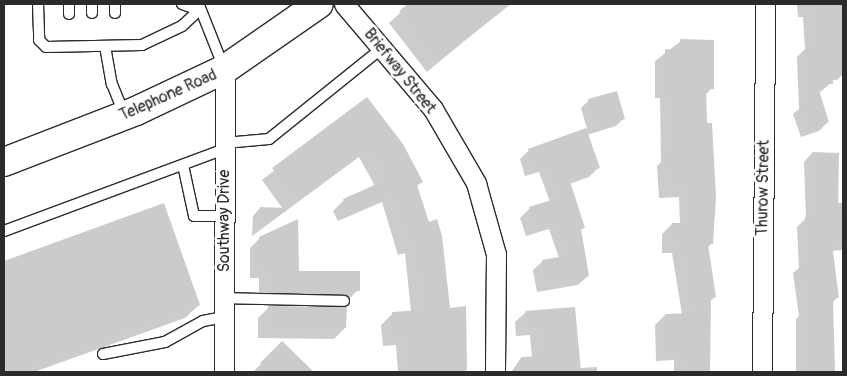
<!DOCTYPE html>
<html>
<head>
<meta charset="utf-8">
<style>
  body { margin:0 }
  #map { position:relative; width:847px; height:376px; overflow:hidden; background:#fff; font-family:Pangolin,sans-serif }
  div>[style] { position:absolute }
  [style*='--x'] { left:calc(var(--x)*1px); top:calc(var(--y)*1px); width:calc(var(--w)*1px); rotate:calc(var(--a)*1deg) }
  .shadow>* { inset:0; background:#0003 }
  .building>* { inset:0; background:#cbcbcb }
  .roads { filter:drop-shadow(1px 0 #2b2b2b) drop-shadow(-1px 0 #2b2b2b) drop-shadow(0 1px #2b2b2b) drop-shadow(0 -1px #2b2b2b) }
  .service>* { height:10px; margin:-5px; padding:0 5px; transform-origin:5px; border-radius:5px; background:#fff }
  .minor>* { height:19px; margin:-9.5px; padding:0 9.5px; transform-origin:9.5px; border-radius:9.5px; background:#fff }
  .secondary>* { height:28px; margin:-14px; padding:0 14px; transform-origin:14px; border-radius:14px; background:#fff }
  span { translate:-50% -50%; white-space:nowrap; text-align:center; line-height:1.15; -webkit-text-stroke:5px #fff; paint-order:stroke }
  .street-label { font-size:16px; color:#2b2b2b }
  .frame { position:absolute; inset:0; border:5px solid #2b2b2b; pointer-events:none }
</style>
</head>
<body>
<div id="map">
  <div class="shadow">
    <i style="clip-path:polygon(410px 4px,494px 4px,500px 11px,427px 72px,389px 23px)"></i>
    <i style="clip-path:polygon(797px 4px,842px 4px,843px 28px,843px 74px,837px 80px,831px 80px,831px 83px,819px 93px,828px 122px,819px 131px,801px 137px,793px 114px,799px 109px,797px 57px,805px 49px,803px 17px,798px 17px)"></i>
    <i style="clip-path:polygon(681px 41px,712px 88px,705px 95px,712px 243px,707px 248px,715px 297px,710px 301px,710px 372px,674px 372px,674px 360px,656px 361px,655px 325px,665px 315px,682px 314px,672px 253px,662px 253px,662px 234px,672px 224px,680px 224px,679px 197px,659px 198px,657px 166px,661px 162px,660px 98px,655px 98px,655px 61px)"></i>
    <i style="clip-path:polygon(367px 99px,421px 182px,417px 186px,466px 370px,464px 372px,398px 372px,396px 345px,383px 346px,381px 325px,392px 314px,411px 312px,405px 253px,398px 255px,382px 202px,338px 221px,333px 211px,344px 200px,375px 186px,359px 157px,252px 236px,253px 216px,260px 208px,283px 209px,262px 180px)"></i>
    <i style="clip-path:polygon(589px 100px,624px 118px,616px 126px,587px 135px,599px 167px,589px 177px,569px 184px,583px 228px,580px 231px,588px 276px,578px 285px,537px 292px,533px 270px,543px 261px,559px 258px,549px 229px,526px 236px,520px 218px,530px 208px,550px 202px,539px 172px,525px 176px,520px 159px,529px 150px,587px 129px,581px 108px)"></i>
    <i style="clip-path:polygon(812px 153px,837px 203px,843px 203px,843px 250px,832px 251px,838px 297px,832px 303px,834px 372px,796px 372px,796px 319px,799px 316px,793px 273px,799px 268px,797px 227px,806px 218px,804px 162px)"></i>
    <i style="clip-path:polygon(164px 205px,199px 305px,185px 318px,34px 372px,4px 372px,4px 262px)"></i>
    <i style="clip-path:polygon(260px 238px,297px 273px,358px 290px,349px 299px,259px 301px,259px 278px,250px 278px,250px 248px)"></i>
    <i style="clip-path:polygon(269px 307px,345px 328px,334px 339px,258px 338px,258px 318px)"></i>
    <i style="clip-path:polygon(574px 308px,579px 368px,597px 367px,597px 372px,511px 372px,521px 358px,532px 358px,530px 335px,516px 336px,515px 322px,526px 312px)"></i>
    <i style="clip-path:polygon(282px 343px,312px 372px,253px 372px)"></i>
  </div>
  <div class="building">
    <i style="clip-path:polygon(408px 4px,511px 4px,439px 61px,399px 11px)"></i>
    <i style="clip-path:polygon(812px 4px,836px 4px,837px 12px,843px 12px,843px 71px,832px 72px,833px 84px,817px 84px,829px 122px,810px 129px,802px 104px,808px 102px,806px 47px,814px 46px)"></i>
    <i style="clip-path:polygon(680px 39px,714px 40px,714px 89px,706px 89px,707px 123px,712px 123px,716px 197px,713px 244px,708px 244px,716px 297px,711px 298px,710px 372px,684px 372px,683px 351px,666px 351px,665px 314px,693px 313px,682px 243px,671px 243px,672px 223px,690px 223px,688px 187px,669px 189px,666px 154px,670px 154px,665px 49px,680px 50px)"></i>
    <i style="clip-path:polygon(617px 91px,625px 119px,596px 127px,588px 99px)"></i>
    <i style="clip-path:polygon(367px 97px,403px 144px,423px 182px,417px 185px,429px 222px,437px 219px,442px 236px,450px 308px,466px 306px,467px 370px,409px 372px,406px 335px,394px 336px,392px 312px,423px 310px,416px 243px,410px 245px,393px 192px,349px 211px,343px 199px,388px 179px,370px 147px,297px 202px,272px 168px)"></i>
    <i style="clip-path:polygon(586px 128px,600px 168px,569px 178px,585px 228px,581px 229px,589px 276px,546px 283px,542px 260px,570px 255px,558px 220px,535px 227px,529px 207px,561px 197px,548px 163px,535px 168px,528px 149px)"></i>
    <i style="clip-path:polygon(812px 152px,839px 153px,838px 214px,843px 214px,843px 243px,832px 244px,839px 298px,833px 298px,835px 372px,804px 372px,804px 309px,807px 309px,801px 263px,807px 263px,805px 217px,814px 217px)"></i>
    <i style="clip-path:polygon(164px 203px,200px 305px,13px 372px,4px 345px,4px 261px)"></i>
    <i style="clip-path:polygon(260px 207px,289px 208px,259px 230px)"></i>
    <i style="clip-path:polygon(298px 219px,299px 271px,360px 271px,360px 291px,347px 291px,347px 295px,268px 292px,268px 269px,259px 269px,259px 237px)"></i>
    <i style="clip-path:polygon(268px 306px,347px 307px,346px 328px,268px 327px)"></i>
    <i style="clip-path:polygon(575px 307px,581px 372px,522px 372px,521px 357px,542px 356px,540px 325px,526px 326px,525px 311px)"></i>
    <i style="clip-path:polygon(282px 341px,314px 372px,269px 372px,260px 363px)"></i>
  </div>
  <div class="roads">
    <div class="service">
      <i style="--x:38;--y:4;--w:36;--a:88"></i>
      <i style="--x:39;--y:40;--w:10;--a:45"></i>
      <i style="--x:46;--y:47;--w:96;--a:-1.2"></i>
      <i style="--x:142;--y:45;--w:44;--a:-25.4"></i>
      <i style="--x:182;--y:26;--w:23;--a:-43"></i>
      <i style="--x:199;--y:10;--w:18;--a:-161"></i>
      <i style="--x:69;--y:4;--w:10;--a:90"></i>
      <i style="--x:115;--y:4;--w:9;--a:90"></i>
      <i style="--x:199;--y:5;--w:68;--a:68.4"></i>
      <i style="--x:92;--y:13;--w:9;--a:-90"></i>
      <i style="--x:105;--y:46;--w:39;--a:80"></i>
      <i style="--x:112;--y:84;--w:32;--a:68"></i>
      <i style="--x:225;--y:143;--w:44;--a:-5.2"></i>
      <i style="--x:269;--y:139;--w:145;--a:-38.8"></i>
      <i style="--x:183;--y:165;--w:52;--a:77.8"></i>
      <i style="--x:194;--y:216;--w:30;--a:0"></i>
      <i style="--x:4;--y:231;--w:235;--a:-20.4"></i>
      <i style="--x:224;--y:298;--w:120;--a:1.4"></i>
      <i style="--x:103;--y:354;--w:63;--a:-11"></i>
      <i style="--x:165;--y:342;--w:43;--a:-28.9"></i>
      <i style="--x:203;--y:321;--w:21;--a:-11"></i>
    </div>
    <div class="minor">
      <i style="--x:344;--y:4;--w:138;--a:49.7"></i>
      <i style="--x:433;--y:109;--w:86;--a:59.8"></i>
      <i style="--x:476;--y:183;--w:74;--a:74.3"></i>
      <i style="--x:496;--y:254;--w:118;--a:90.5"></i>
      <i style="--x:224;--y:372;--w:303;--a:-89.8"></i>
      <i style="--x:762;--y:372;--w:368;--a:-89.5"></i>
    </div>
    <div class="secondary">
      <i style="--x:4;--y:162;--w:142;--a:-21.1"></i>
      <i style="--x:136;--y:111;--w:98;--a:-25.3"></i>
      <i style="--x:225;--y:69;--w:114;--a:-34.7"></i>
    </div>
  </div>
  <div class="street-label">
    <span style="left:400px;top:71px;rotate:51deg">Briefway Street</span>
    <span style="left:168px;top:95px;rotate:-24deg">Telephone Road</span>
    <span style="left:763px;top:188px;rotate:-89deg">Thurow Street</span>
    <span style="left:224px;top:221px;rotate:-90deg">Southway Drive</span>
  </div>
  <div class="frame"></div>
</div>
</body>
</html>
